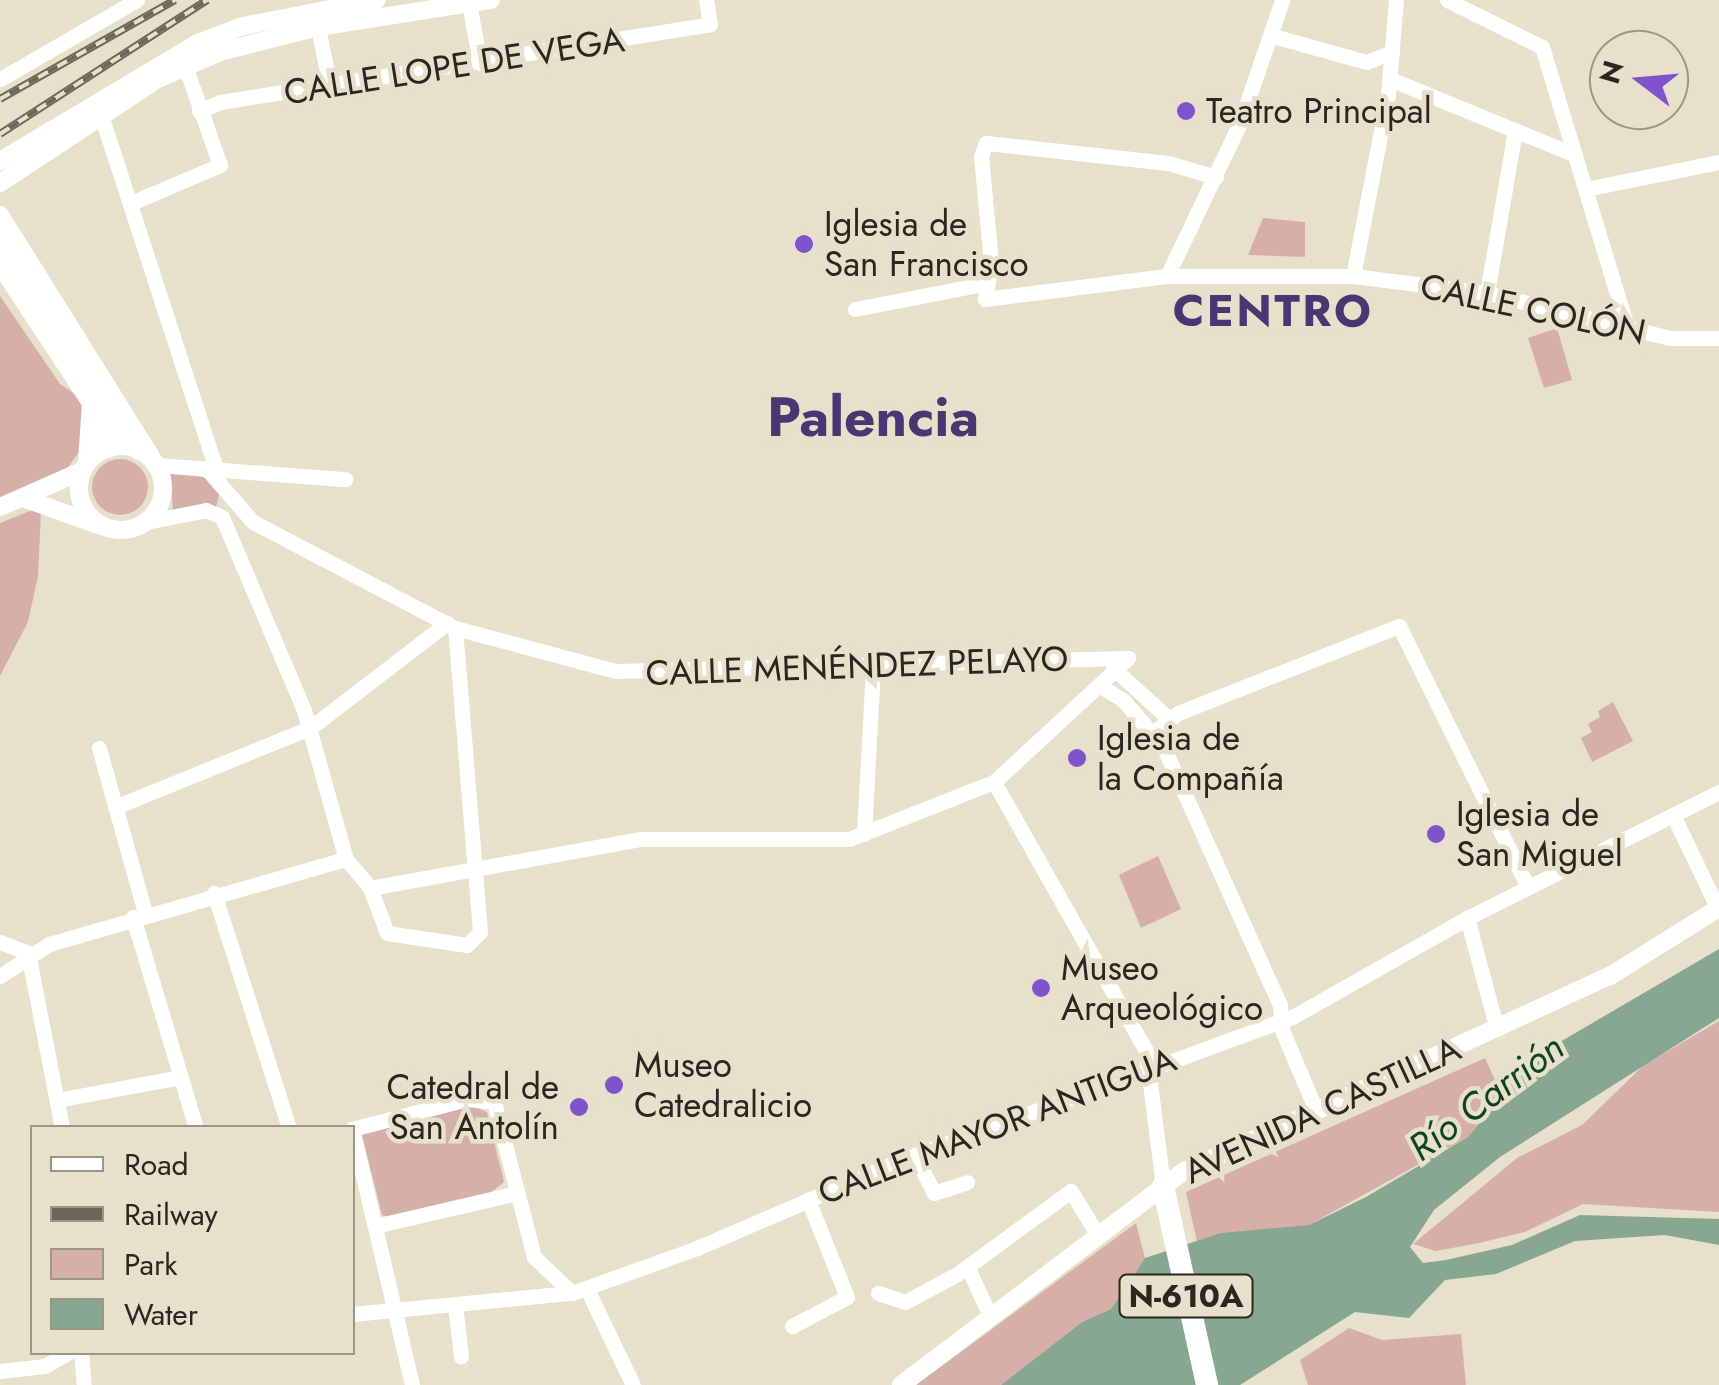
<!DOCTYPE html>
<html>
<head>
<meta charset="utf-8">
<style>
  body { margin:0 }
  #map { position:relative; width:1719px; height:1385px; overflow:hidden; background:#e7e0cb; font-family:Jost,sans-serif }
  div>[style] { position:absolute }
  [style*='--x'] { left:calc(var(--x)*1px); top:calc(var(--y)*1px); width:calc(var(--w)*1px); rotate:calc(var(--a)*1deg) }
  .green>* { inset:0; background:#d7afa9 }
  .round { border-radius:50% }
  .water>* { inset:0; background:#88a790 }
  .minor>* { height:15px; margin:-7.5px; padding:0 7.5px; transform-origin:7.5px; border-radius:7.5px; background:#fff }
  .major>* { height:18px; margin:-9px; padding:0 9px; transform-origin:9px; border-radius:9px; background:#fff }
  .major>.ring { margin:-9px; padding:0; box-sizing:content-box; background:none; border:18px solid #fff; border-radius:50% }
  .highway>* { height:22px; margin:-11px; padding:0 11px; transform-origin:11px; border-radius:11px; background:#fff }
  .rail>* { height:8px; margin-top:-4px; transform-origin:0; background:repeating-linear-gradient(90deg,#e7e0cb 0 11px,#6b675b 0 22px); box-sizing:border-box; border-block:2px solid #6b675b }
  .dots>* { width:28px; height:28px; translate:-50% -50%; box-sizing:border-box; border:5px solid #e7e0cb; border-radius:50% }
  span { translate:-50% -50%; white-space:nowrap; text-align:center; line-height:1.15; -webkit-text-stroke:9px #e7e0cb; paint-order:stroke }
  .shield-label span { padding:2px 8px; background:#e7e0cb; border:2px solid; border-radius:8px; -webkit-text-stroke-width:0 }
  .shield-label { font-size:32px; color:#29271f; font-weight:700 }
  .street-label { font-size:35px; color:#29271f }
  .poi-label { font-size:35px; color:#29271f }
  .left { translate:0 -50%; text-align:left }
  .right { translate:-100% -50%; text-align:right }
  .water-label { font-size:38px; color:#0e4425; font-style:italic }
  .district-label { font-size:45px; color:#493672; font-weight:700; letter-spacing:2.5px }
  .town-label { font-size:55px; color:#493672; font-weight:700 }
  .legend { position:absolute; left:30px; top:1125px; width:325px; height:230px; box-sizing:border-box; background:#e7e0cb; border:2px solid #9b9686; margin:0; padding:12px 18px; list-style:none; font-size:30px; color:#29271f }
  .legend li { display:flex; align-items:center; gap:20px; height:50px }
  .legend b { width:50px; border:2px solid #9b9686 }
  .north { position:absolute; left:1589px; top:30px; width:100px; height:100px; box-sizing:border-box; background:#e7e0cb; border:2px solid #9b9686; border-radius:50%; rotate:286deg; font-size:28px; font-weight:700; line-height:40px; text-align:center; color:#29271f }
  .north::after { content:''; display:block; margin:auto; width:35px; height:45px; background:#7f53cc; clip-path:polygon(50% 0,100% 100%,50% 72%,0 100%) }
</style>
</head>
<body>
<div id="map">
  <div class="green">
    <i style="clip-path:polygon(1263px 218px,1305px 222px,1305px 257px,1248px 255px)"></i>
    <i style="clip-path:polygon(0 296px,60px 384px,84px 400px,84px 445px,66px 470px,0 499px)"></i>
    <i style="clip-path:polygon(1557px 328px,1572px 380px,1544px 388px,1528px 338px)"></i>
    <i class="round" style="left:92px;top:459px;width:56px;height:56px"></i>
    <i style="clip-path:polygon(170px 472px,208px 478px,220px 491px,216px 507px,173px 512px)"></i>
    <i style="clip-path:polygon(35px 509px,41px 511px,38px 576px,28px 622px,0 676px,0 523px)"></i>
    <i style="clip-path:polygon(1613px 702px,1633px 741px,1592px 762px,1581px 738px,1592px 732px,1588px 724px,1600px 717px,1598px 711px)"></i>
    <i style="clip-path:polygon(1158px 856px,1181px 909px,1141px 928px,1119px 875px)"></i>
    <i style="clip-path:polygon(1719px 1021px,1719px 1212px,1583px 1204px,1525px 1232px,1479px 1243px,1436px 1251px,1413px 1244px,1517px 1158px,1582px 1125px,1644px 1065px)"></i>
    <i style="clip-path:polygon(1485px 1058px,1501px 1093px,1468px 1137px,1309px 1225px,1197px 1242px,1186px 1192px)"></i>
    <i style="clip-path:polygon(470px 1105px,487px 1112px,504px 1182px,489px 1194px,396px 1219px,382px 1215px,362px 1135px)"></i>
    <i style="clip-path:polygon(1136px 1223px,1145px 1258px,1111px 1309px,1082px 1322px,1001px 1385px,916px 1385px)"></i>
    <i style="clip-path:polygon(1349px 1328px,1382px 1340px,1461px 1334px,1466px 1385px,1308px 1385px,1300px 1360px)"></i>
  </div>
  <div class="water">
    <i style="clip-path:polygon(1719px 949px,1719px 1018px,1500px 1157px,1434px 1210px,1410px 1247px,1423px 1263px,1446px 1260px,1512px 1245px,1580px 1215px,1719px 1219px,1719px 1245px,1665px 1235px,1575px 1241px,1496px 1274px,1445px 1280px,1409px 1318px,1355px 1312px,1240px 1385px,1001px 1385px,1082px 1322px,1111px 1309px,1145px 1258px,1221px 1233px,1309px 1225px,1366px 1197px,1468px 1137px,1519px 1073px,1548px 1049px)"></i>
  </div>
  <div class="minor">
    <i style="--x:1447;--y:0;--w:106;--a:26.3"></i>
    <i style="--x:1542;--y:47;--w:293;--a:73.1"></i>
    <i style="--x:469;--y:3;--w:61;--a:79.6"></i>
    <i style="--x:318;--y:27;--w:61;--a:78.7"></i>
    <i style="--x:1273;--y:36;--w:97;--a:15.6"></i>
    <i style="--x:1366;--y:62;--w:28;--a:-21"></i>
    <i style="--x:0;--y:79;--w:158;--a:-30"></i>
    <i style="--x:1390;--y:79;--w:200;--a:22.3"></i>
    <i style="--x:199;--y:111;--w:23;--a:-23"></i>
    <i style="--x:220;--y:102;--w:496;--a:-9"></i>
    <i style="--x:710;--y:24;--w:24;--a:-99"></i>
    <i style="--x:101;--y:115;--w:371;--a:72"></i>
    <i style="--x:1216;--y:177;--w:50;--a:-163.7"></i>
    <i style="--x:1168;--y:163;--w:183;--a:-173.7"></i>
    <i style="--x:986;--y:143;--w:14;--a:111"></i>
    <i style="--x:981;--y:156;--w:106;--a:84.6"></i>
    <i style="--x:991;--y:262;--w:37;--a:99"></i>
    <i style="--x:985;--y:299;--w:183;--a:-7.2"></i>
    <i style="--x:1167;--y:276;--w:186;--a:0"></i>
    <i style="--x:1353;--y:276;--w:135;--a:7.2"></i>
    <i style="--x:1487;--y:293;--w:188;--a:13.8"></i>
    <i style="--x:1670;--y:338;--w:49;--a:0"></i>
    <i style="--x:1586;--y:189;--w:136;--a:-11.5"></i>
    <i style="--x:131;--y:203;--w:97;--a:-23.1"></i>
    <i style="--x:220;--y:165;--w:114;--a:-109.4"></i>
    <i style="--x:1167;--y:276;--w:170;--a:-64.5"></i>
    <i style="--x:1240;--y:123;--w:130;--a:-71.1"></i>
    <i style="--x:1353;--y:276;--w:185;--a:-79.1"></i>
    <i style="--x:1388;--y:94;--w:94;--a:-85.1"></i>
    <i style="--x:1487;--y:293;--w:164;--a:-80.2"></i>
    <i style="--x:855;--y:309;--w:131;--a:-11"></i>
    <i style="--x:157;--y:465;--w:189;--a:4.3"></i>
    <i style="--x:206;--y:468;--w:72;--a:49"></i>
    <i style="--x:253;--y:522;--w:228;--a:27.7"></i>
    <i style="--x:455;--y:628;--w:166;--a:15"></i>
    <i style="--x:615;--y:671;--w:513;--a:-1.45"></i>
    <i style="--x:146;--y:522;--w:61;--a:-11.3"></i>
    <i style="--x:206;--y:510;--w:17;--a:24"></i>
    <i style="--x:222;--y:517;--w:210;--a:67"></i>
    <i style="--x:304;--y:710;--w:155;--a:74.3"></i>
    <i style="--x:346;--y:859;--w:38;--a:50"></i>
    <i style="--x:1113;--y:668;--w:76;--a:42.3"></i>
    <i style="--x:1102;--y:687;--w:25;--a:32"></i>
    <i style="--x:1123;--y:700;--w:61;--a:49"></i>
    <i style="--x:1163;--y:746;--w:284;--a:65.7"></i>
    <i style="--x:1280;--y:1005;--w:25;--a:85"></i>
    <i style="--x:1282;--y:1030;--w:87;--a:67"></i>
    <i style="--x:1155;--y:731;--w:29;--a:-38"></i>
    <i style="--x:1178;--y:713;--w:238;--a:-21.5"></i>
    <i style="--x:1399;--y:626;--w:291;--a:63.7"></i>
    <i style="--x:99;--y:748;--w:171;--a:74.4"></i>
    <i style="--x:994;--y:782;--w:309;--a:60.5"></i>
    <i style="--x:1146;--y:1051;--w:136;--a:82.8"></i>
    <i style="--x:115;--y:807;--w:210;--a:-22.1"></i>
    <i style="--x:310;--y:728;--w:173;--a:-37.5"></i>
    <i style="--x:1673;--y:815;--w:104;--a:64.4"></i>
    <i style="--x:864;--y:834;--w:166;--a:-86.9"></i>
    <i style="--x:370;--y:888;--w:274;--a:-10.3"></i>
    <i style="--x:640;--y:839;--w:209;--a:0"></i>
    <i style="--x:849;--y:839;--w:156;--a:-21.5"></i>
    <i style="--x:994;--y:782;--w:183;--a:-42.8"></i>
    <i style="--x:370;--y:888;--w:48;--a:69.3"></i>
    <i style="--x:387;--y:933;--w:81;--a:8.5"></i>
    <i style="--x:467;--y:945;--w:18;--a:-45"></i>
    <i style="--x:480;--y:932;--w:305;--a:-94.7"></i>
    <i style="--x:214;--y:893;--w:247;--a:72.3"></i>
    <i style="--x:133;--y:917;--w:220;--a:73.4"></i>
    <i style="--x:1467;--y:918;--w:115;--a:74.9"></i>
    <i style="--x:0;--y:942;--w:30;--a:21"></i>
    <i style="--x:28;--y:953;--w:178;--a:79"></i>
    <i style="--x:0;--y:976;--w:59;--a:-33.1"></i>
    <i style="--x:49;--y:944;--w:309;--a:-16"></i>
    <i style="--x:57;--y:1100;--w:125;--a:-10.6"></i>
    <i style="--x:352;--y:1129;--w:119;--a:-14.6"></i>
    <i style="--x:467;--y:1099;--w:27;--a:6"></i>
    <i style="--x:494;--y:1102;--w:160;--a:75.5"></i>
    <i style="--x:534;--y:1257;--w:52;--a:43.5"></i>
    <i style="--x:352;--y:1129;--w:263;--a:76.8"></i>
    <i style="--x:915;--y:1155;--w:42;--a:63.4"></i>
    <i style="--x:934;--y:1193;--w:35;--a:-18"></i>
    <i style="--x:375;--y:1226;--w:146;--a:-13.1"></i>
    <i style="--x:968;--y:1268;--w:53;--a:65.4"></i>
    <i style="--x:587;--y:1289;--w:106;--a:64.4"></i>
    <i style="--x:878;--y:1293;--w:28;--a:18"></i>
    <i style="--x:905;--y:1302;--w:59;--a:-28.3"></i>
    <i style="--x:957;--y:1274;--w:141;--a:-36.1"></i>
    <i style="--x:1071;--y:1191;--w:50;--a:58.8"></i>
    <i style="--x:455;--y:1304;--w:53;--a:83.5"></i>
    <i style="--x:352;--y:1314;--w:221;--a:-5.5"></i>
    <i style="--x:572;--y:1293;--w:133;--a:-19.8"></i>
    <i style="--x:697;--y:1248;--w:225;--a:-23.3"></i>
    <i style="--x:904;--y:1159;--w:415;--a:-20.1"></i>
    <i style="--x:1294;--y:1016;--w:199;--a:-29.5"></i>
    <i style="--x:1467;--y:918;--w:282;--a:-26.6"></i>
    <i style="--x:792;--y:1326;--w:62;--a:-27.8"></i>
    <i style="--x:847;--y:1297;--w:105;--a:-111.9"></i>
    <i style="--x:81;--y:1352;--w:33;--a:85"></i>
    <i style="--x:0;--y:1371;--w:45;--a:-6.3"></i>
    <i style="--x:45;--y:1366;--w:28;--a:-30"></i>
  </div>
  <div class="major">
    <i style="--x:0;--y:161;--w:228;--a:-30.8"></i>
    <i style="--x:196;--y:44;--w:50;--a:-21"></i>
    <i style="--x:243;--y:26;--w:136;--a:-11"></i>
    <i style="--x:0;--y:183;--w:189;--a:-33.4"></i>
    <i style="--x:158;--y:79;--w:68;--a:-23.5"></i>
    <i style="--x:220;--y:52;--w:101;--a:-14.3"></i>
    <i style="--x:318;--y:27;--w:175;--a:-8.9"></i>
    <i style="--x:0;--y:215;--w:285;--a:58"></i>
    <i style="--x:0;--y:265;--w:165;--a:56.6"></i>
    <i style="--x:91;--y:403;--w:59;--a:93.9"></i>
    <i class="ring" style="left:79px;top:446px;width:66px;height:66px"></i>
    <i style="--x:23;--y:498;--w:80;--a:19.8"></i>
    <i style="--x:0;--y:507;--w:90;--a:-23.7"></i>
    <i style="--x:901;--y:1385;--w:353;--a:-37.1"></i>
    <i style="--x:1183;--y:1172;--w:470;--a:-24.7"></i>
    <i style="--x:1610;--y:976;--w:128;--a:-32"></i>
  </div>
  <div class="highway">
    <i style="--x:1;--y:243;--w:249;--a:56"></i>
    <i style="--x:106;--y:406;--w:41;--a:87.2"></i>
    <i style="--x:1163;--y:1186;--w:204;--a:77.5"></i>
  </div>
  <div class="rail">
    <i style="--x:0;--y:99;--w:201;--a:-29.5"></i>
    <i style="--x:0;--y:134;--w:247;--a:-32.9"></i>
  </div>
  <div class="dots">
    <i style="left:1186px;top:111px;background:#7f53cc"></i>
    <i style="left:804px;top:244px;background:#7f53cc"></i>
    <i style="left:1077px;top:758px;background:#7f53cc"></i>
    <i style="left:1436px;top:834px;background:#7f53cc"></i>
    <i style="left:1041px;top:988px;background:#7f53cc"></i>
    <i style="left:614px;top:1085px;background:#7f53cc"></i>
    <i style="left:579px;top:1107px;background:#7f53cc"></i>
  </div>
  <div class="shield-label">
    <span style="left:1186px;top:1296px">N-610A</span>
  </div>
  <div class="street-label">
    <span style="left:454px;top:66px;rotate:-9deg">CALLE LOPE DE VEGA</span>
    <span style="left:1533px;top:309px;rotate:12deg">CALLE COLÓN</span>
    <span style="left:857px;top:666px;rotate:-2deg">CALLE MENÉNDEZ PELAYO</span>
    <span style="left:1322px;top:1110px;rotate:-25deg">AVENIDA CASTILLA</span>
    <span style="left:997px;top:1126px;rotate:-21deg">CALLE MAYOR ANTIGUA</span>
  </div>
  <div class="poi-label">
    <span class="left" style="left:1206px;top:111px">Teatro Principal</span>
    <span class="left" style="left:824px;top:244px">Iglesia de<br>San Francisco</span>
    <span class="left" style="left:1097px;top:758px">Iglesia de<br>la Compañía</span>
    <span class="left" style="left:1456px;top:834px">Iglesia de<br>San Miguel</span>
    <span class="left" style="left:1061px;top:988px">Museo<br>Arqueológico</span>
    <span class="left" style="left:634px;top:1085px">Museo<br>Catedralicio</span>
    <span class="right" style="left:559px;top:1107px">Catedral de<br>San Antolín</span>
  </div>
  <div class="water-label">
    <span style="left:1486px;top:1097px;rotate:-37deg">Río Carrión</span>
  </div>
  <div class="district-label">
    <span style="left:1273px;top:311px">CENTRO</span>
  </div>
  <div class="town-label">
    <span style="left:873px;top:418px">Palencia</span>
  </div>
  <ul class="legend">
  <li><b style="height:12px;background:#fff"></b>Road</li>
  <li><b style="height:12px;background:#6b675b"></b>Railway</li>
  <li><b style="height:28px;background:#d7afa9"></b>Park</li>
  <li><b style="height:28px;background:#88a790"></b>Water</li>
  </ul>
  <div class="north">N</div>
</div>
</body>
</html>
